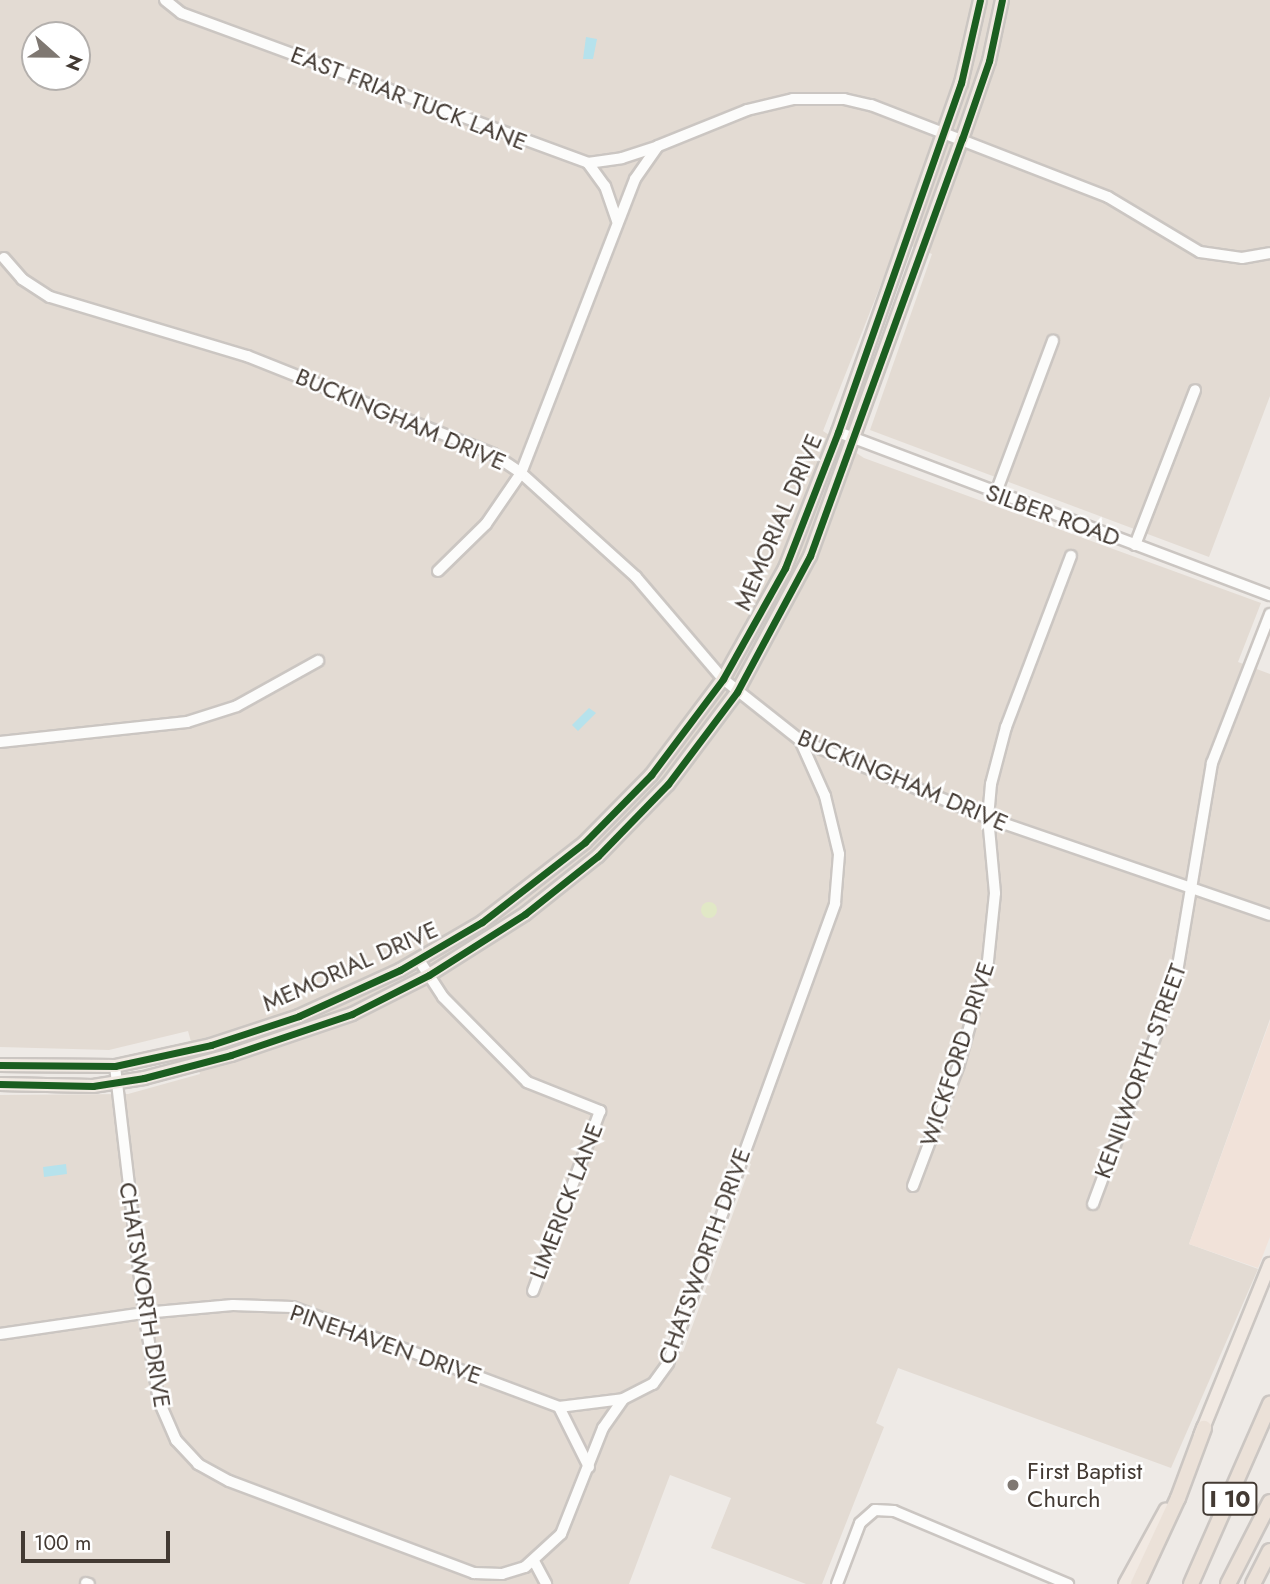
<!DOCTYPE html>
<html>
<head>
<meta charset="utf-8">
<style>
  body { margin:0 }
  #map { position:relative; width:1270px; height:1584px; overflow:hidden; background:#eeeae6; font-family:Jost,sans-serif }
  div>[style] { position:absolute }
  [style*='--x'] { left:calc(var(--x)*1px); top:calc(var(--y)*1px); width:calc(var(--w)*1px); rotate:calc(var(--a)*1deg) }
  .residential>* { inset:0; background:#e3dbd3 }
  .commercial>* { inset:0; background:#f1e2d9 }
  .green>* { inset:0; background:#e1e8c6 }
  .round { border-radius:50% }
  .water>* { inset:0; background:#b6e2ec }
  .roads { filter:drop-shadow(2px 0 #cbc6c2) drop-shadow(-2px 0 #cbc6c2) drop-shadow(0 2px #cbc6c2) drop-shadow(0 -2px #cbc6c2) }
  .minor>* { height:10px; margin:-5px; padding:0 5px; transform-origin:5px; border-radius:5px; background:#fcfcfb }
  .major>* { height:12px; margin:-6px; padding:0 6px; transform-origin:6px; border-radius:6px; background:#f1e9e2 }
  .highway>* { height:14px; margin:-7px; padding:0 7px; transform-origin:7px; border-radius:7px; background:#ebe1d8 }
  .cycleway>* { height:7px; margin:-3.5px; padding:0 3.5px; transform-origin:3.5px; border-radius:3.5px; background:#1b5e20 }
  .dots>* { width:19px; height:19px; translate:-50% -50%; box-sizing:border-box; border:4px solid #fff; border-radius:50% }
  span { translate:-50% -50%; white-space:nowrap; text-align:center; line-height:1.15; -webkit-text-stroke:5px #fff; paint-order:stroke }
  .shield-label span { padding:2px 5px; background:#fff; border:2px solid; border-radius:5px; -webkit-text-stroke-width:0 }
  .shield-label { font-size:23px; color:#433a33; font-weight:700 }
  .street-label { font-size:24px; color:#433a33 }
  .poi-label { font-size:24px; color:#433a33 }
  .left { translate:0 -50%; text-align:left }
  .north { position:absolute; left:21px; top:21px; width:70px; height:70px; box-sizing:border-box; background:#fff; border:2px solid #b4b0ad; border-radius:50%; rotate:111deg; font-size:19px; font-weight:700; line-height:28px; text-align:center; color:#433a33 }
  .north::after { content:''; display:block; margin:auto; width:24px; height:32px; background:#7f7872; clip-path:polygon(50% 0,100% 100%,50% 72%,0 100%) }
  .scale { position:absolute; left:21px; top:1531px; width:149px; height:32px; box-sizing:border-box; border:4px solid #433a33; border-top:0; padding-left:9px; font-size:21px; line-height:24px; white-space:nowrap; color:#433a33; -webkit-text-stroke:5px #fff; paint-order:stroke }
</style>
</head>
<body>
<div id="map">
  <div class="residential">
    <i style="clip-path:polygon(evenodd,0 0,1270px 0,1270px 396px,1209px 557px,870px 430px,932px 254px,898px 241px,823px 431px,864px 458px,1261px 603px,1238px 662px,1270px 674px,1270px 1019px,1189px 1244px,1258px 1269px,1171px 1468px,898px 1368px,876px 1423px,884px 1427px,822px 1584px,806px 1584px,711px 1548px,731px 1498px,670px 1475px,629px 1584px,0 1584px,0 1095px,128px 1094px,200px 1074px,188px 1031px,109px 1050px,0 1047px,0 0,35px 35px,77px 35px,77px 77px,35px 77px,35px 35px,0 0,731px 1156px,751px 1164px,683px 1352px,663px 1344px,731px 1156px)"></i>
  </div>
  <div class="commercial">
    <i style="clip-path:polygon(1270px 1021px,1270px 1237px,1258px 1268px,1189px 1244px)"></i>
  </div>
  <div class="green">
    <i class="round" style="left:701px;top:902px;width:16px;height:16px"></i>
  </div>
  <div class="water">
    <i style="clip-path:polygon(586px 37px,597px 39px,593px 59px,583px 59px)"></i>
    <i style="clip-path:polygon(589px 708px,596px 713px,578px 731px,572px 725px)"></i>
    <i style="clip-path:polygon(66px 1164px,67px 1174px,44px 1177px,43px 1167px)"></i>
  </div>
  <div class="roads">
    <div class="minor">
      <i style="--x:165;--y:0;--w:21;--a:39"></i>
      <i style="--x:181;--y:13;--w:434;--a:20.2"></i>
      <i style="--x:588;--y:163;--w:34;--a:-8"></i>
      <i style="--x:622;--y:158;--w:38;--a:-18"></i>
      <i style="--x:588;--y:163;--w:29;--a:54"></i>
      <i style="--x:605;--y:186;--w:37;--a:71"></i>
      <i style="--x:4;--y:258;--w:28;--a:49"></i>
      <i style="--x:22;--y:279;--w:33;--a:33"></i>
      <i style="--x:50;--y:297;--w:206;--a:16.7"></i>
      <i style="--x:247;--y:356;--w:265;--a:21.7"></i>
      <i style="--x:493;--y:454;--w:34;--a:34"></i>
      <i style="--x:521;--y:473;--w:155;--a:42.1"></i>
      <i style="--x:636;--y:577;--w:134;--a:49.5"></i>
      <i style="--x:723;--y:679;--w:98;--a:38.4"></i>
      <i style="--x:800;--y:740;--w:204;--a:22.5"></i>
      <i style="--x:988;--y:818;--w:298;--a:19"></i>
      <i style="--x:838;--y:432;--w:462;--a:20.7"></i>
      <i style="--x:995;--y:495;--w:165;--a:-69.4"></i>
      <i style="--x:1135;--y:545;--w:166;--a:-68.8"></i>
      <i style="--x:438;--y:571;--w:67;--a:-44.4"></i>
      <i style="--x:486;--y:524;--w:62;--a:-55.5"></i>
      <i style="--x:521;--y:473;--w:315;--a:-68.8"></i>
      <i style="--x:635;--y:179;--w:40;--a:-55.1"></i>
      <i style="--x:658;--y:146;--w:96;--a:-22"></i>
      <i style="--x:747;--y:110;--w:47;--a:-13.4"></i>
      <i style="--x:793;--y:99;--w:51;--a:0"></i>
      <i style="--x:844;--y:99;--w:28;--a:13"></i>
      <i style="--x:871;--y:105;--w:254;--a:21.2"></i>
      <i style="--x:1108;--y:197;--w:107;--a:30.9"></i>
      <i style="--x:1200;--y:252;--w:42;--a:8.1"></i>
      <i style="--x:1242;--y:258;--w:28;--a:-10"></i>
      <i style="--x:0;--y:742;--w:188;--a:-6.1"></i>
      <i style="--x:187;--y:722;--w:52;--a:-17.7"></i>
      <i style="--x:237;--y:706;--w:93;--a:-29.1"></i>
      <i style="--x:419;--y:960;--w:44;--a:57"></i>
      <i style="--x:443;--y:997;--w:120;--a:45.3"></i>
      <i style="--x:527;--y:1082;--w:79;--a:21.7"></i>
      <i style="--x:600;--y:1111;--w:192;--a:110.4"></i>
      <i style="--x:115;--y:1066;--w:249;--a:83.3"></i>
      <i style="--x:144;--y:1313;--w:89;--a:80.3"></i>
      <i style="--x:159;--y:1401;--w:43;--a:66.4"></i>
      <i style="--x:176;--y:1440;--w:33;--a:47"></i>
      <i style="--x:198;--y:1464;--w:35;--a:29"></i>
      <i style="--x:229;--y:1481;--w:262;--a:20.6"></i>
      <i style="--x:474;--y:1573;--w:28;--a:2"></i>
      <i style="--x:502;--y:1574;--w:24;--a:-17"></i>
      <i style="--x:525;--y:1567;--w:49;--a:-42.5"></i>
      <i style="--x:561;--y:1534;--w:114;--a:-68.4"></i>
      <i style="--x:603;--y:1428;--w:35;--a:-55"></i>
      <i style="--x:623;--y:1399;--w:34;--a:-27"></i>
      <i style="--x:653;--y:1384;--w:26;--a:-54"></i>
      <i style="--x:668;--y:1363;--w:489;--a:-70"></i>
      <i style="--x:835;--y:903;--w:49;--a:-85.3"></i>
      <i style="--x:839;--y:854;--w:60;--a:-103.6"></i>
      <i style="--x:825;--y:796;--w:61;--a:-114.1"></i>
      <i style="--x:913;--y:1186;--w:130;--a:-69.3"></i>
      <i style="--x:959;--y:1064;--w:107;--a:-74.3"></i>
      <i style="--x:988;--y:961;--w:68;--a:-84.1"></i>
      <i style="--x:995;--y:893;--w:75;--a:-95.3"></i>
      <i style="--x:988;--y:818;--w:34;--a:-85"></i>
      <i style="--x:991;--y:784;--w:59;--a:-75.3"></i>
      <i style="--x:1006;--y:727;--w:183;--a:-69.2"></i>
      <i style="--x:1093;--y:1204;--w:235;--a:-69.6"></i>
      <i style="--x:1175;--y:984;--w:224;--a:-80.5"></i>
      <i style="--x:1212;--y:763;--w:160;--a:-68.7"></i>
      <i style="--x:0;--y:1334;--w:146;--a:-8.3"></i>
      <i style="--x:144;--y:1313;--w:89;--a:-5.1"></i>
      <i style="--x:233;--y:1305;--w:59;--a:1.9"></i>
      <i style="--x:292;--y:1307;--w:285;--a:20.5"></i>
      <i style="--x:559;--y:1407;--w:64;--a:-7.1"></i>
      <i style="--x:559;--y:1407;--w:67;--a:63.4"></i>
      <i style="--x:534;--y:1561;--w:26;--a:62"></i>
      <i style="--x:86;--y:1583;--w:3;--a:18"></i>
      <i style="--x:837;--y:1584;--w:65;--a:-69.3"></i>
      <i style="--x:860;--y:1523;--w:20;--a:-41"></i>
      <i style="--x:875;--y:1510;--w:19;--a:3"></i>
      <i style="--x:894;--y:1511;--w:189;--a:22.8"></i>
    </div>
    <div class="major">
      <i style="--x:0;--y:1065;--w:115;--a:0.5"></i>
      <i style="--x:115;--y:1066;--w:98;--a:-12.3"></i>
      <i style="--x:211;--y:1045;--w:93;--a:-18.2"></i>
      <i style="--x:299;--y:1016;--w:111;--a:-24.5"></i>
      <i style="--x:400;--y:970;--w:95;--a:-30.3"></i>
      <i style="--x:482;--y:922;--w:130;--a:-37.8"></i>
      <i style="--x:585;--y:842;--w:94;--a:-45.4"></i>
      <i style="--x:651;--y:775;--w:120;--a:-53.1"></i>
      <i style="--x:723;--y:679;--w:127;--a:-60.8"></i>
      <i style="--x:785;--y:568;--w:146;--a:-68.7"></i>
      <i style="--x:838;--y:432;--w:370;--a:-70.6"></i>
      <i style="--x:961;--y:83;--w:85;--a:-77.1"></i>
      <i style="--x:0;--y:1084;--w:93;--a:1.2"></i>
      <i style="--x:93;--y:1086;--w:52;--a:-8.9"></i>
      <i style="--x:144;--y:1078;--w:90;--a:-14.8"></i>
      <i style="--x:231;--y:1055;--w:128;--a:-18.7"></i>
      <i style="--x:352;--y:1014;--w:86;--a:-26.9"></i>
      <i style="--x:429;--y:975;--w:114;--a:-32.4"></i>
      <i style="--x:525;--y:914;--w:93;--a:-38.5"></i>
      <i style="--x:598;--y:856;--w:100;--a:-45.8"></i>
      <i style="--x:668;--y:784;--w:115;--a:-53.1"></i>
      <i style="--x:737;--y:692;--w:154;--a:-61.8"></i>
      <i style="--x:810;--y:556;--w:444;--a:-70"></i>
      <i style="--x:962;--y:139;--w:83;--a:-70.9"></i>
      <i style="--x:989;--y:61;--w:62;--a:-78"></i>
      <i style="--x:1200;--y:1436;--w:186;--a:-67.9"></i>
      <i style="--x:1125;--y:1584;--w:85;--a:-61.3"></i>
    </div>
    <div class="highway">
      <i style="--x:1138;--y:1584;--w:95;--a:-65.1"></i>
      <i style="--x:1178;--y:1498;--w:75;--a:-69.6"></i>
      <i style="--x:1191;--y:1584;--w:197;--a:-66.3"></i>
      <i style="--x:1228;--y:1584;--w:92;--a:-62.9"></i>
      <i style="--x:1253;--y:1584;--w:37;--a:-63"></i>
    </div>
  </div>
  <div class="cycleway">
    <i style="--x:0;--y:1065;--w:115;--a:0.5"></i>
    <i style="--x:115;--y:1066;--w:98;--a:-12.3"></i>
    <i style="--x:211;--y:1045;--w:93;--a:-18.2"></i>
    <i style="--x:299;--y:1016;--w:111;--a:-24.5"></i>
    <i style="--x:400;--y:970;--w:95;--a:-30.3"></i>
    <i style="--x:482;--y:922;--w:130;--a:-37.8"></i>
    <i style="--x:585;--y:842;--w:94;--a:-45.4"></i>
    <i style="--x:651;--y:775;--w:120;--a:-53.1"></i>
    <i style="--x:723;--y:679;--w:127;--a:-60.8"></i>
    <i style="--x:785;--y:568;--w:146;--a:-68.7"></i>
    <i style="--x:838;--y:432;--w:370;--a:-70.6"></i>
    <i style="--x:961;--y:83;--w:85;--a:-77.1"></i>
    <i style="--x:0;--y:1084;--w:93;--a:1.2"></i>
    <i style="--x:93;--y:1086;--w:52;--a:-8.9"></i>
    <i style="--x:144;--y:1078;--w:90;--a:-14.8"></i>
    <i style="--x:231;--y:1055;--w:128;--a:-18.7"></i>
    <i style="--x:352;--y:1014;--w:86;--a:-26.9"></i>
    <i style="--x:429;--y:975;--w:114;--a:-32.4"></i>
    <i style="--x:525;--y:914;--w:93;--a:-38.5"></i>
    <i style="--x:598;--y:856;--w:100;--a:-45.8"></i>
    <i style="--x:668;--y:784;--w:115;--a:-53.1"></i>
    <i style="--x:737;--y:692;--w:154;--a:-61.8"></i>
    <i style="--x:810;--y:556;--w:444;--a:-70"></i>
    <i style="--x:962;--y:139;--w:83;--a:-70.9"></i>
    <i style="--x:989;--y:61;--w:62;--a:-78"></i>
  </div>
  <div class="dots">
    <i style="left:1013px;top:1485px;background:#7f7872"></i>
  </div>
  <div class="shield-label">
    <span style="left:1230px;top:1499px">I 10</span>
  </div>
  <div class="street-label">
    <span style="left:409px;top:98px;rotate:21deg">EAST FRIAR TUCK LANE</span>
    <span style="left:401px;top:419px;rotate:23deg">BUCKINGHAM DRIVE</span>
    <span style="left:1053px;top:515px;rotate:20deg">SILBER ROAD</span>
    <span style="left:778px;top:522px;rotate:-67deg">MEMORIAL DRIVE</span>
    <span style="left:903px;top:780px;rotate:23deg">BUCKINGHAM DRIVE</span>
    <span style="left:350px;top:966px;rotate:-24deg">MEMORIAL DRIVE</span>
    <span style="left:957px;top:1054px;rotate:-72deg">WICKFORD DRIVE</span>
    <span style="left:1140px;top:1071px;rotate:-70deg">KENILWORTH STREET</span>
    <span style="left:566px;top:1201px;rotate:-69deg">LIMERICK LANE</span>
    <span style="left:704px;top:1256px;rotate:-70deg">CHATSWORTH DRIVE</span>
    <span style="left:145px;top:1295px;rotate:81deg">CHATSWORTH DRIVE</span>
    <span style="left:386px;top:1344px;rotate:19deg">PINEHAVEN DRIVE</span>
  </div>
  <div class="poi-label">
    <span class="left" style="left:1027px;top:1485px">First Baptist<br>Church</span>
  </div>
  <div class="north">N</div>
  <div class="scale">100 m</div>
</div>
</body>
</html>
